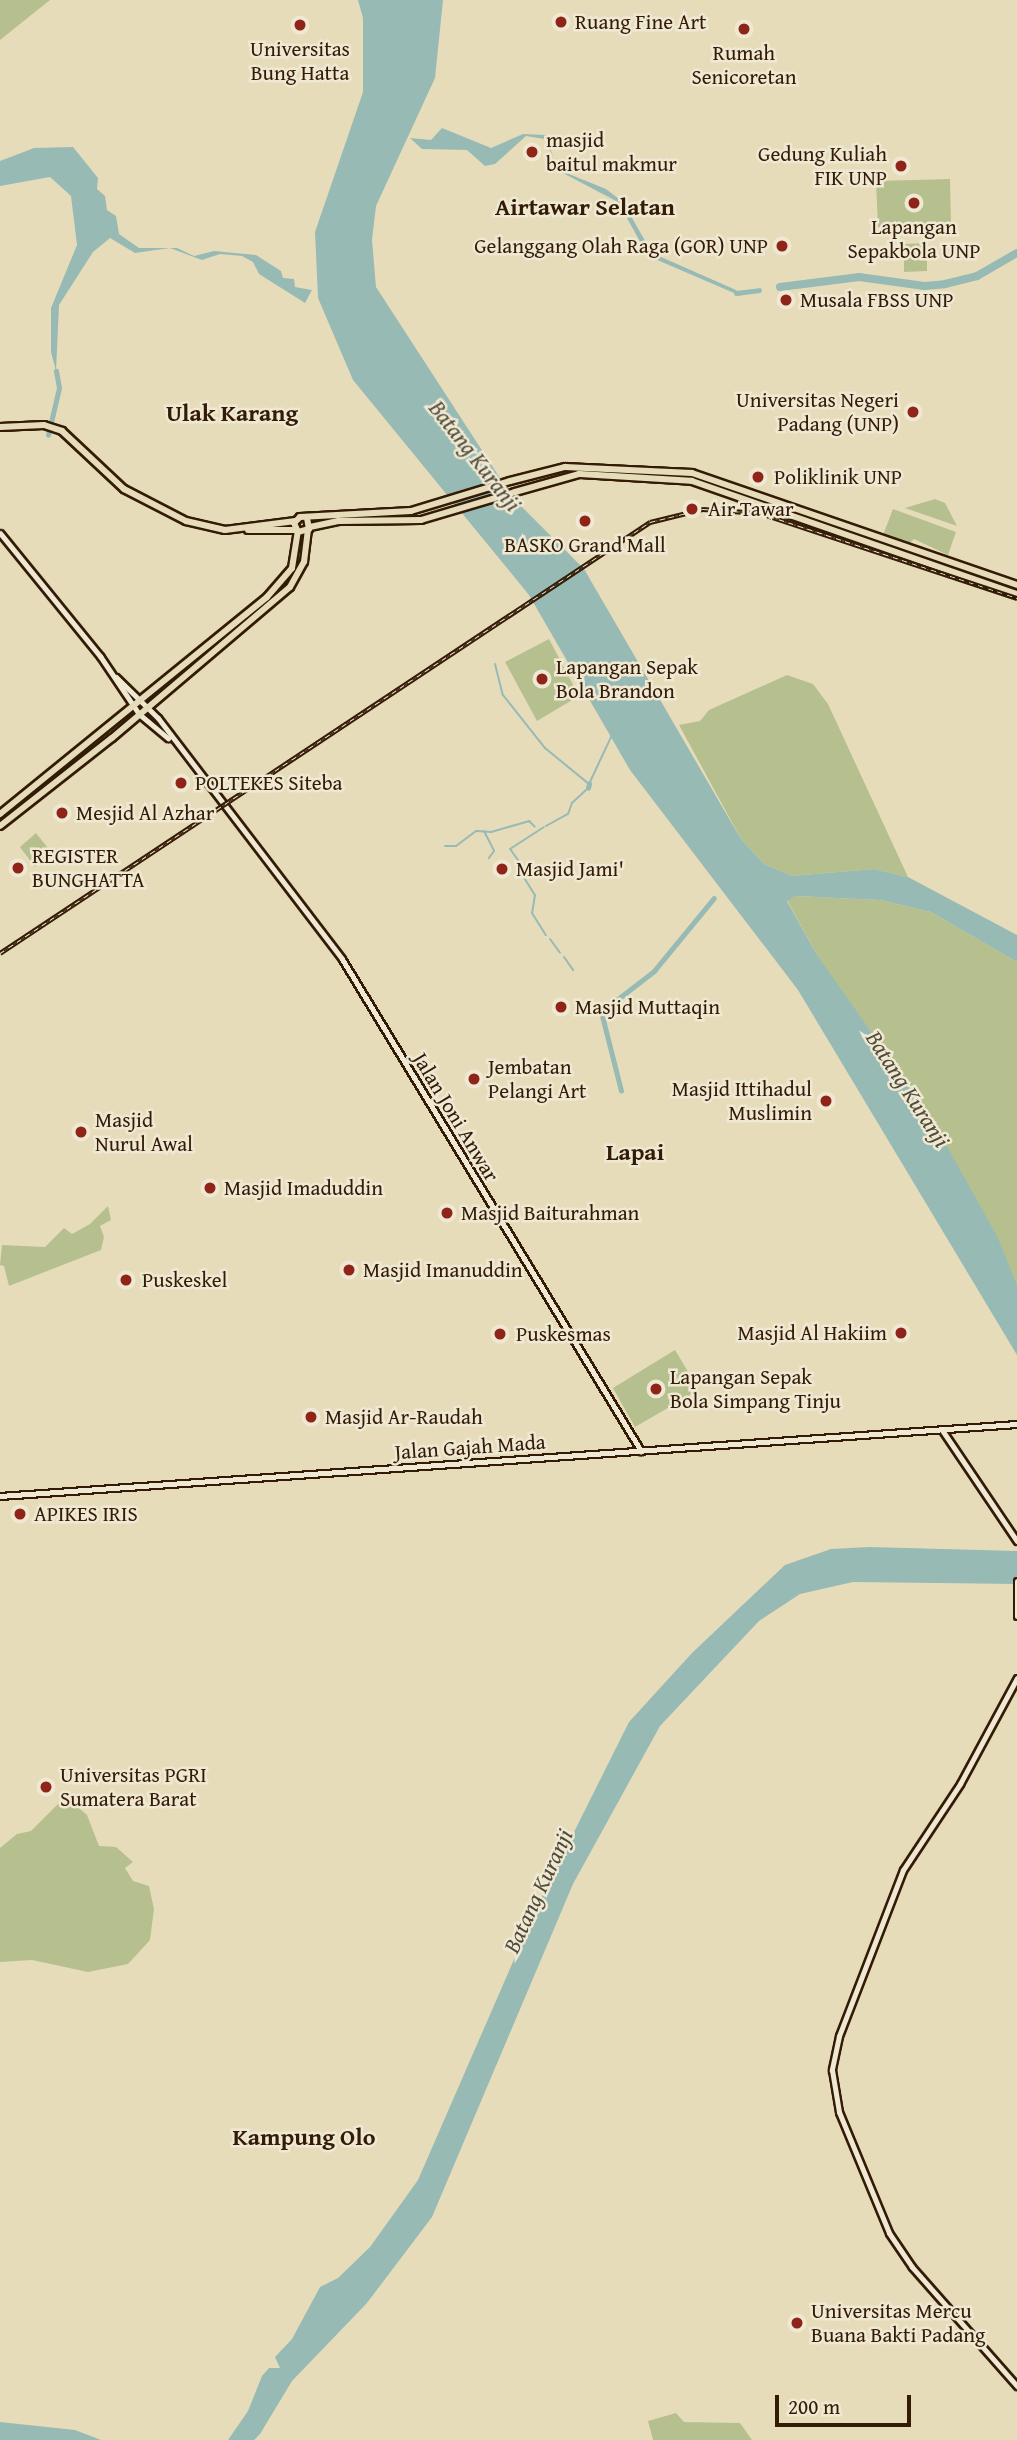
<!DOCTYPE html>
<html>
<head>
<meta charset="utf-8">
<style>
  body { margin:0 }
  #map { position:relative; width:1017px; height:2440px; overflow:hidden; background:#e7dcba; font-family:"Gentium Book Plus",serif }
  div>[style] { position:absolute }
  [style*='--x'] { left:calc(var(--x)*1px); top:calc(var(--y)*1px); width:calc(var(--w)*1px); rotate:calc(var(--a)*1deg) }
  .green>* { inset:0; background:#b6c08f }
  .water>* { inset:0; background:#97bab5 }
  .stream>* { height:2px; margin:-1px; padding:0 1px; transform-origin:1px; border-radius:1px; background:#97bab5 }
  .canal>* { height:4.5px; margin:-2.25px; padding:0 2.25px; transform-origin:2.25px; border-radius:2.25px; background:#97bab5 }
  .river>* { height:8px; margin:-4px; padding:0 4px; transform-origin:4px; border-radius:4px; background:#97bab5 }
  .roads { filter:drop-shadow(2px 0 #331b06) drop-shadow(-2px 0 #331b06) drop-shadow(0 2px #331b06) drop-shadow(0 -2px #331b06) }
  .secondary>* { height:5px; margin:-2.5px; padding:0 2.5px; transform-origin:2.5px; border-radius:2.5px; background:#efe8d2 }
  .primary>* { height:6px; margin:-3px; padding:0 3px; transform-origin:3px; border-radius:3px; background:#e7dcba }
  .trunk>* { height:6px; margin:-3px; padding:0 3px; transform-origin:3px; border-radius:3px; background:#e7dcba }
  .rail>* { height:4.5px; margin-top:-2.25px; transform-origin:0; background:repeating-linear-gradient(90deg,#efe8d2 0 5px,#331b06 0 10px); box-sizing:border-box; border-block:2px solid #331b06 }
  .dots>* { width:19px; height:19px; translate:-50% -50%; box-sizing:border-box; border:4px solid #efe8d2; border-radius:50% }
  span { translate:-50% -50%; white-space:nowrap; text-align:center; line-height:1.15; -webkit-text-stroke:5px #efe8d2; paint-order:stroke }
  .poi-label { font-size:21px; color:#331b06 }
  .left { translate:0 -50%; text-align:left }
  .right { translate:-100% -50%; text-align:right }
  .street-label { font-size:21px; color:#331b06 }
  .water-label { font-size:23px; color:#514b3b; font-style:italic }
  .quarter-label { font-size:24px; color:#331b06; font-weight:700 }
  .scale { position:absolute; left:775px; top:2395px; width:136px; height:32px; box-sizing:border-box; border:4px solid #331b06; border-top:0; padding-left:9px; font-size:21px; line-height:24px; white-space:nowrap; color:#331b06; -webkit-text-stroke:5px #efe8d2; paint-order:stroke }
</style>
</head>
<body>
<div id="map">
  <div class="green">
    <i style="clip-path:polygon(0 0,50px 0,0 40px)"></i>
    <i style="clip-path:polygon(950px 179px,951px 225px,878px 227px,876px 181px)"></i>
    <i style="clip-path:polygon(927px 243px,927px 271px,904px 272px,904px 244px)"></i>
    <i style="clip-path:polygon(935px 499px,945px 503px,957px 526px,905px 508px)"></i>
    <i style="clip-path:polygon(893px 509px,956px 532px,948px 555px,914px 539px,910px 543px,883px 535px)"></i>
    <i style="clip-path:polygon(549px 639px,579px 696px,537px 721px,505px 662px)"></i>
    <i style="clip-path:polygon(787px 675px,813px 684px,828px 704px,908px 877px,873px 869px,792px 876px,764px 864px,741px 839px,679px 725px,700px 721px,709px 710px)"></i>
    <i style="clip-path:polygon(36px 833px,51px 852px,35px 867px,20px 847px)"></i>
    <i style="clip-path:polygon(795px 896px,880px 900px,931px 912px,1017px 962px,1017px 1285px,817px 955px,787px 900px)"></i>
    <i style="clip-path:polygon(108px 1206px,111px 1220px,100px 1226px,104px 1237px,101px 1250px,9px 1286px,4px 1266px,0 1265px,2px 1245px,45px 1247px,64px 1228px,72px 1234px,90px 1224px)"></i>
    <i style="clip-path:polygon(675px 1350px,699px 1390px,635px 1427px,613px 1388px)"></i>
    <i style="clip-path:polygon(58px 1804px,74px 1804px,87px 1815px,99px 1846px,116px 1847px,133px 1862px,125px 1868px,133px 1881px,149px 1886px,154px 1909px,150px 1940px,128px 1964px,88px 1972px,32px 1960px,0 1962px,0 1848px,17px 1834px,31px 1831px)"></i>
    <i style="clip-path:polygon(676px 2413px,684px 2422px,740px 2423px,752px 2440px,653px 2440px,648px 2421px)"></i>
  </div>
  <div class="water">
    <i style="clip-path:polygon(358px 0,443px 0,435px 78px,376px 206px,372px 240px,376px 287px,513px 498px,584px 569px,741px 839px,764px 864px,792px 876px,873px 869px,908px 877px,1017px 935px,1017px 962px,931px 912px,880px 900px,795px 896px,787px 901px,817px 955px,929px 1114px,997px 1236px,1017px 1285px,1017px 1355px,798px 990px,630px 770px,529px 595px,353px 380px,318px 298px,315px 232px,363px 92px,363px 18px)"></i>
    <i style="clip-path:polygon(442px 128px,491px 148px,523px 134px,546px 135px,553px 157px,564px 172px,606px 189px,623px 202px,652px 253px,736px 290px,741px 296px,648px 256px,618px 202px,559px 171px,545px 139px,526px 136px,495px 164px,485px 166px,467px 150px,422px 149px,410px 138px,431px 140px)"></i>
    <i style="clip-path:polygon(73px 147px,98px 178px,97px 189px,105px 196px,107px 210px,116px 216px,119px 234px,139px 248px,177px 248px,194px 256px,214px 251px,256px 255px,281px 271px,283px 278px,294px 279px,295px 287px,312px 290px,305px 303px,259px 274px,253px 262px,242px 256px,220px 254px,202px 260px,170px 248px,135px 253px,110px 238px,93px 252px,59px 305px,56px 371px,51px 352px,51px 308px,77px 245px,71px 196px,50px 177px,0 186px,0 161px,34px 148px)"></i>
    <i style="clip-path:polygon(869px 1547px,1017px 1551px,1017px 1584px,853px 1582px,800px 1594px,759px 1621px,660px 1726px,573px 1884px,432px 2217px,367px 2303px,292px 2381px,260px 2434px,254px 2440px,228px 2440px,248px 2411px,262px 2376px,269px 2368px,280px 2368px,275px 2357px,292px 2339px,320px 2287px,338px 2278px,370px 2247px,418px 2180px,539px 1902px,629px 1722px,692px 1653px,785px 1565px,831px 1549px)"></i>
    <i style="clip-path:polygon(0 2422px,75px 2430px,101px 2440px,0 2440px)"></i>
  </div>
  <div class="stream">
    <i style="--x:495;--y:664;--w:32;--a:76"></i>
    <i style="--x:503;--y:695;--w:68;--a:51.6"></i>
    <i style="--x:545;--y:748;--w:57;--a:39.3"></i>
    <i style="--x:589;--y:784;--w:52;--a:-64.9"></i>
    <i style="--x:546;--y:826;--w:25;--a:-29"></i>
    <i style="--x:568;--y:814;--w:12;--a:-70"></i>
    <i style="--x:572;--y:803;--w:22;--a:-43"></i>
    <i style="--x:484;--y:831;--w:22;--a:63"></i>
    <i style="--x:494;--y:851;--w:9;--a:126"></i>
    <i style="--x:445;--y:846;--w:11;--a:0"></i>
    <i style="--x:456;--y:846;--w:25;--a:-37"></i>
    <i style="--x:476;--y:831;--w:15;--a:4"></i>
    <i style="--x:491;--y:832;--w:40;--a:-16"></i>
    <i style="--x:529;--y:821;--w:8;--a:45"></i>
    <i style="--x:527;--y:873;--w:29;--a:-125"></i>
    <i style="--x:510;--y:849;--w:40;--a:-32.9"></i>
    <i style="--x:523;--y:876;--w:22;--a:58"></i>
    <i style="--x:535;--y:895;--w:18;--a:99"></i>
    <i style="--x:532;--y:913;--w:26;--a:58"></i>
    <i style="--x:550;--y:939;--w:17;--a:54"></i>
    <i style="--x:564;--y:957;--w:16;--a:55"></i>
  </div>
  <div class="canal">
    <i style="--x:736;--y:293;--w:23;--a:-7"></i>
    <i style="--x:48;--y:435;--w:48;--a:-76.8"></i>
    <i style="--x:59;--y:388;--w:17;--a:-100"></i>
    <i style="--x:588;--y:788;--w:4;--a:-76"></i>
    <i style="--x:621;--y:1091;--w:81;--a:-104.2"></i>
    <i style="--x:601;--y:1012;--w:67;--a:-37.7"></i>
    <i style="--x:654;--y:971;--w:94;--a:-50.6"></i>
  </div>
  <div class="river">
    <i style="--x:780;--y:287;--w:80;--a:-7.2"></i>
    <i style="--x:859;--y:277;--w:66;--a:7.9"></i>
    <i style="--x:924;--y:286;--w:21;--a:-5"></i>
    <i style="--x:945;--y:284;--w:33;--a:-14"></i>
    <i style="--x:977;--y:276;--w:46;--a:-29.9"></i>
  </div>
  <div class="roads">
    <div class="secondary">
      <i style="--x:0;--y:533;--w:159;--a:50.9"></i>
      <i style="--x:100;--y:656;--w:70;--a:56.1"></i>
      <i style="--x:139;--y:714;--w:38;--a:40"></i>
      <i style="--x:116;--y:677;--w:59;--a:44.3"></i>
      <i style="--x:158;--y:718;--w:303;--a:52.6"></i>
      <i style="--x:342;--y:959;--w:576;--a:58.71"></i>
      <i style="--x:942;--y:1430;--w:134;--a:56"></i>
      <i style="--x:0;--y:1496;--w:1020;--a:-4.05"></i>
      <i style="--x:1017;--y:1581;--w:35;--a:90"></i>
      <i style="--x:1017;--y:1678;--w:120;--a:118.3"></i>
      <i style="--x:960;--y:1784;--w:103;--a:123.5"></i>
      <i style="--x:903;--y:1870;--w:178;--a:111.1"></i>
      <i style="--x:839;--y:2036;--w:35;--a:102"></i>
      <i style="--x:832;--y:2070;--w:43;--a:80.5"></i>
      <i style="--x:839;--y:2112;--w:131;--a:67.5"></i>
      <i style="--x:889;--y:2233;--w:41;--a:55.9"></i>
      <i style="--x:912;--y:2267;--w:159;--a:48.6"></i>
    </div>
    <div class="primary">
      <i style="--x:0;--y:427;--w:44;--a:-2.6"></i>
      <i style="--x:44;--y:425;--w:19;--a:18"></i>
      <i style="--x:62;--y:431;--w:85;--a:43.1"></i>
      <i style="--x:124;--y:489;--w:70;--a:27.3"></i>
      <i style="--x:186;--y:521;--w:40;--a:13"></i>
      <i style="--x:225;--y:530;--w:71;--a:-7.3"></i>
      <i style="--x:307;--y:518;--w:11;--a:80"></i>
      <i style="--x:309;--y:529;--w:11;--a:165"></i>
      <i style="--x:298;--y:532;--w:10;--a:-114"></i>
      <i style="--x:294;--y:523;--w:8;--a:-45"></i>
      <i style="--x:300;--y:517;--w:111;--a:-3.1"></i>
      <i style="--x:411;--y:511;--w:103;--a:-16.9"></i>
      <i style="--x:310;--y:527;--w:30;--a:-12"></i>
      <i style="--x:339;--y:521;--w:82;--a:-0.7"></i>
      <i style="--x:421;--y:520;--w:98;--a:-16.6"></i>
      <i style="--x:248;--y:530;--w:48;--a:0"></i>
      <i style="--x:0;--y:814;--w:344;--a:-39.1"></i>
      <i style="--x:267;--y:597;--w:38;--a:-49"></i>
      <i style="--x:292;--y:568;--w:36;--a:-81"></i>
      <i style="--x:0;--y:826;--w:142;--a:-38.2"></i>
      <i style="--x:112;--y:738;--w:233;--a:-40.3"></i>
      <i style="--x:290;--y:587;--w:29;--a:-61"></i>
      <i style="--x:304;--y:562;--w:31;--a:-83"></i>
    </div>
    <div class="trunk">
      <i style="--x:510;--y:481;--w:57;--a:-14.3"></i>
      <i style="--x:565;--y:467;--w:127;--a:2.7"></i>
      <i style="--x:692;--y:473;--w:344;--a:19"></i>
      <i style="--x:515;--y:492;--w:66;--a:-15.7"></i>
      <i style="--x:579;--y:474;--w:113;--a:3.5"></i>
      <i style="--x:692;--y:481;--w:344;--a:19.2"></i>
    </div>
  </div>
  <div class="rail">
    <i style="--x:0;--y:953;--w:780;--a:-33.55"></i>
    <i style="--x:650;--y:522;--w:55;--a:-13.8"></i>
    <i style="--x:703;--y:509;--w:57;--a:4"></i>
    <i style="--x:760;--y:513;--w:271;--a:18.3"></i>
  </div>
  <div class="dots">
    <i style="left:561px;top:22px;background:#8f2418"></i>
    <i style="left:300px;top:25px;background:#8f2418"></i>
    <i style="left:744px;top:29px;background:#8f2418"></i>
    <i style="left:532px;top:152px;background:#8f2418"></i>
    <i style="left:901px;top:166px;background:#8f2418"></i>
    <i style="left:914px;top:203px;background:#8f2418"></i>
    <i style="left:782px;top:246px;background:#8f2418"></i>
    <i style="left:786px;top:300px;background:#8f2418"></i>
    <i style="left:913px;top:412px;background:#8f2418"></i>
    <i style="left:758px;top:477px;background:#8f2418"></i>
    <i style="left:692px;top:509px;background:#8f2418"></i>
    <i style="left:585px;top:521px;background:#8f2418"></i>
    <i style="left:542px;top:679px;background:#8f2418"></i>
    <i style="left:181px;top:783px;background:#8f2418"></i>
    <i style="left:62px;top:813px;background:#8f2418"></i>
    <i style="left:18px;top:868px;background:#8f2418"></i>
    <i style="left:502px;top:869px;background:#8f2418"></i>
    <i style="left:561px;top:1007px;background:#8f2418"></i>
    <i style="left:474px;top:1079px;background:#8f2418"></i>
    <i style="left:826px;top:1101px;background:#8f2418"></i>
    <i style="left:81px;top:1132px;background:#8f2418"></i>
    <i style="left:210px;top:1188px;background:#8f2418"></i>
    <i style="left:447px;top:1213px;background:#8f2418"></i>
    <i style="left:349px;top:1270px;background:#8f2418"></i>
    <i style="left:126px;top:1280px;background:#8f2418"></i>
    <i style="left:901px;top:1333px;background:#8f2418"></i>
    <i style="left:500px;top:1334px;background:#8f2418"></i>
    <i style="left:656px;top:1389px;background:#8f2418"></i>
    <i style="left:311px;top:1417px;background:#8f2418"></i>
    <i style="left:20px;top:1514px;background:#8f2418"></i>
    <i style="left:46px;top:1787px;background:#8f2418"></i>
    <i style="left:797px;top:2323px;background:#8f2418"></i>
  </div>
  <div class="poi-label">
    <span class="left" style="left:575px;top:22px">Ruang Fine Art</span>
    <span style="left:300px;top:61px">Universitas<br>Bung Hatta</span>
    <span style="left:744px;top:65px">Rumah<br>Senicoretan</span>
    <span class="left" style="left:546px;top:152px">masjid<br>baitul makmur</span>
    <span class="right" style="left:887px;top:166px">Gedung Kuliah<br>FIK UNP</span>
    <span style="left:914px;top:239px">Lapangan<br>Sepakbola UNP</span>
    <span class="right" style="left:768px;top:246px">Gelanggang Olah Raga (GOR) UNP</span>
    <span class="left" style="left:800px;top:300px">Musala FBSS UNP</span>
    <span class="right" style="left:899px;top:412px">Universitas Negeri<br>Padang (UNP)</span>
    <span class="left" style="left:774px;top:477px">Poliklinik UNP</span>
    <span class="left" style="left:708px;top:509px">Air Tawar</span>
    <span style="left:585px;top:545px">BASKO Grand Mall</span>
    <span class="left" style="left:556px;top:679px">Lapangan Sepak<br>Bola Brandon</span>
    <span class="left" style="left:195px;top:783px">POLTEKES Siteba</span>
    <span class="left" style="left:76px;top:813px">Mesjid Al Azhar</span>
    <span class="left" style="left:32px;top:868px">REGISTER<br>BUNGHATTA</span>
    <span class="left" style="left:516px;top:869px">Masjid Jami'</span>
    <span class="left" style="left:575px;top:1007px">Masjid Muttaqin</span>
    <span class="left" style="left:488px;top:1079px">Jembatan<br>Pelangi Art</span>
    <span class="right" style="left:812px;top:1101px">Masjid Ittihadul<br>Muslimin</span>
    <span class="left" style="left:95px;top:1132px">Masjid<br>Nurul Awal</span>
    <span class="left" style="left:224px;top:1188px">Masjid Imaduddin</span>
    <span class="left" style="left:461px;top:1213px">Masjid Baiturahman</span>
    <span class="left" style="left:363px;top:1270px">Masjid Imanuddin</span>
    <span class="left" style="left:142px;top:1280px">Puskeskel</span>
    <span class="right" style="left:887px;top:1333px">Masjid Al Hakiim</span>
    <span class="left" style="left:516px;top:1334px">Puskesmas</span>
    <span class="left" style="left:670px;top:1389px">Lapangan Sepak<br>Bola Simpang Tinju</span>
    <span class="left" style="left:325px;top:1417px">Masjid Ar-Raudah</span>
    <span class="left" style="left:34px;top:1514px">APIKES IRIS</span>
    <span class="left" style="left:60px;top:1787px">Universitas PGRI<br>Sumatera Barat</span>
    <span class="left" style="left:811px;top:2323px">Universitas Mercu<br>Buana Bakti Padang</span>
  </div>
  <div class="street-label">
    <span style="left:456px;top:1117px;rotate:59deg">Jalan Joni Anwar</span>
    <span style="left:470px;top:1447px;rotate:-4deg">Jalan Gajah Mada</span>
  </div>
  <div class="water-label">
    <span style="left:475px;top:456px;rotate:52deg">Batang Kuranji</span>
    <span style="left:908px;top:1089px;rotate:57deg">Batang Kuranji</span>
    <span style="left:538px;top:1891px;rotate:-65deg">Batang Kuranji</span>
  </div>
  <div class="quarter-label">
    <span style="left:585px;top:207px">Airtawar Selatan</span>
    <span style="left:232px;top:413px">Ulak Karang</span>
    <span style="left:635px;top:1152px">Lapai</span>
    <span style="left:304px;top:2137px">Kampung Olo</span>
  </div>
  <div class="scale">200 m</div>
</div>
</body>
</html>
